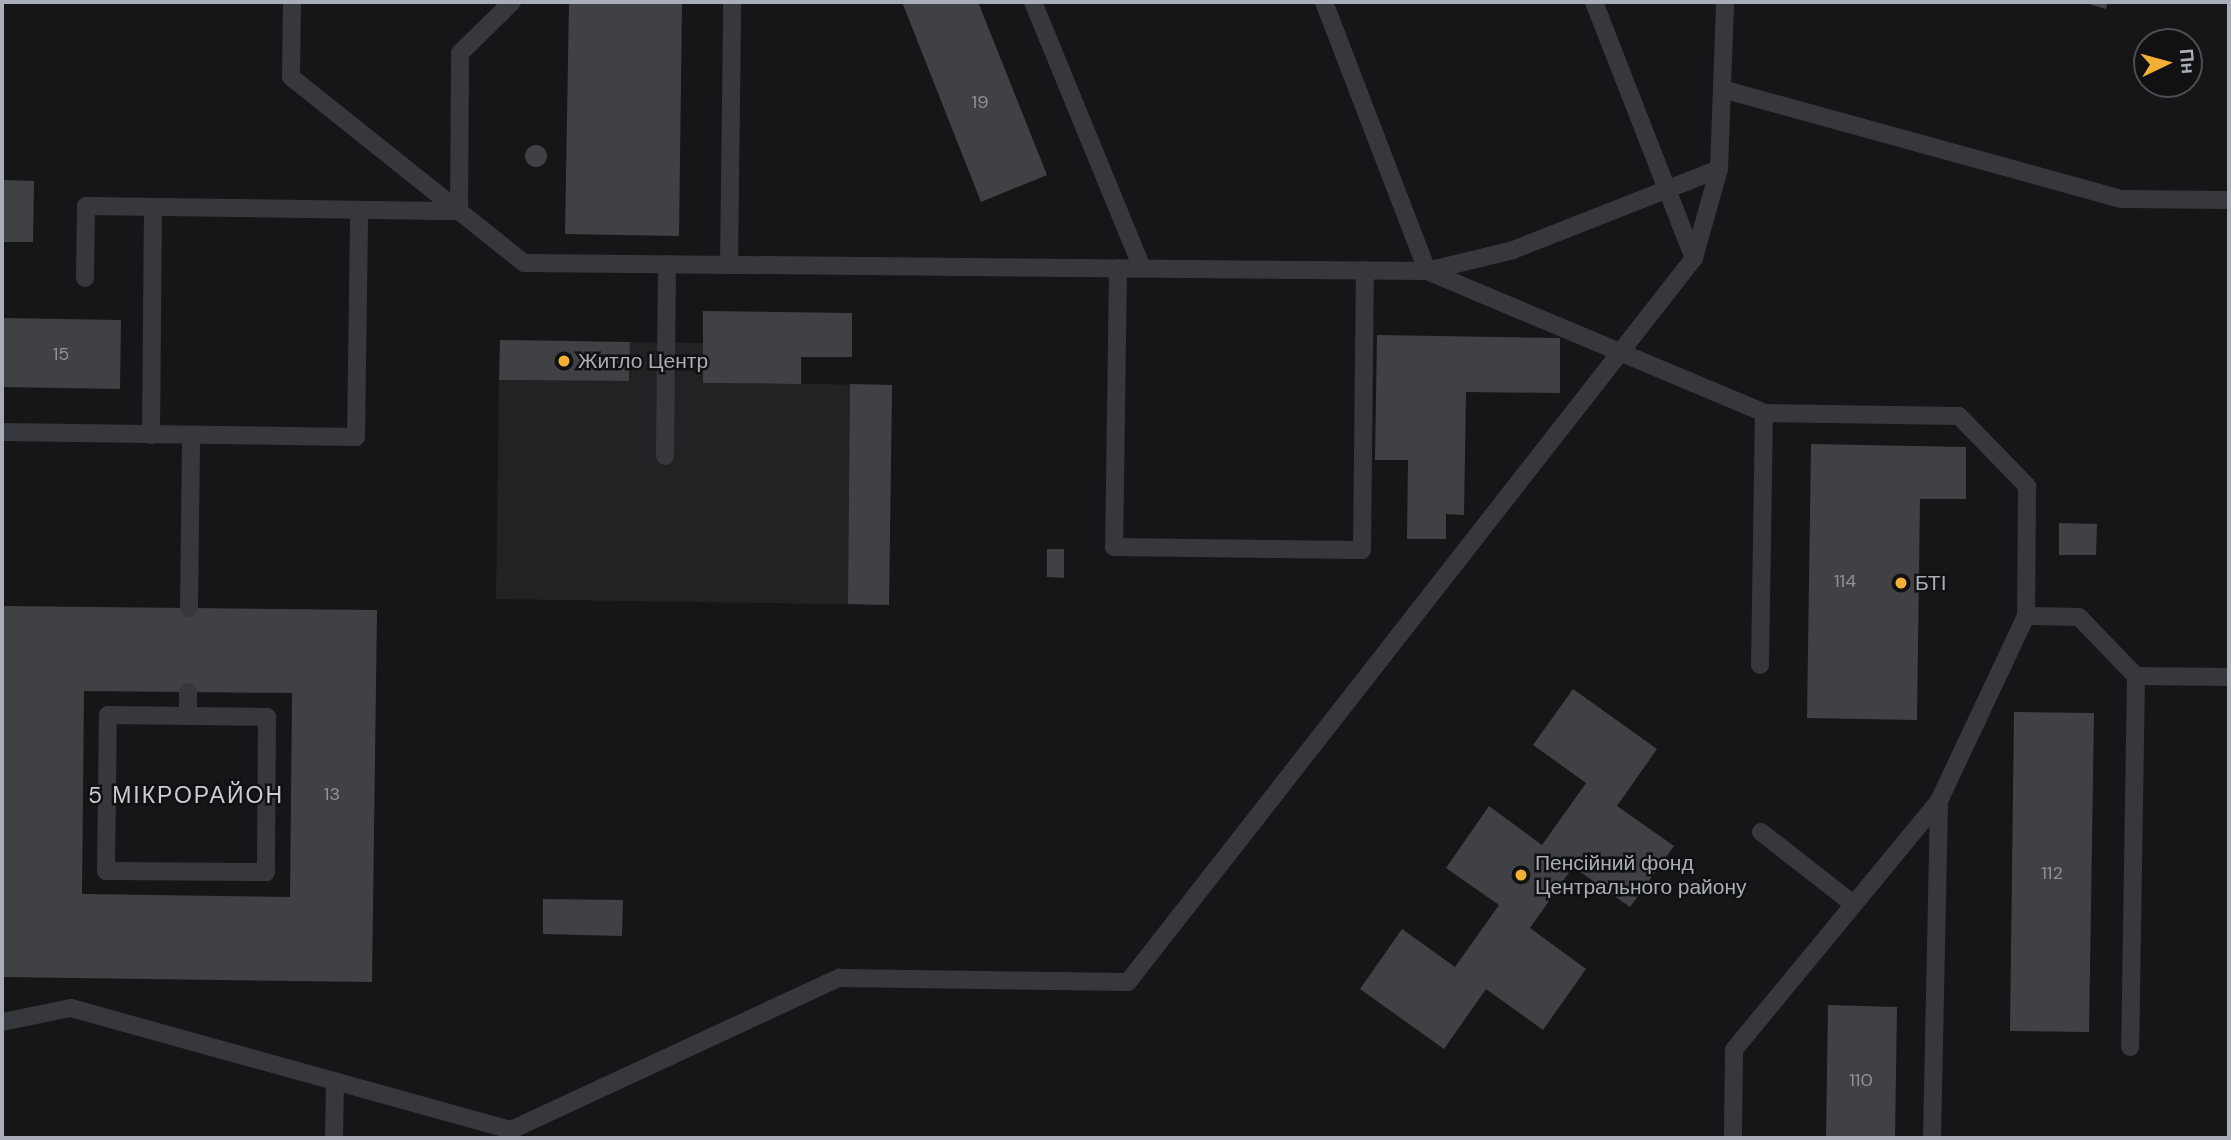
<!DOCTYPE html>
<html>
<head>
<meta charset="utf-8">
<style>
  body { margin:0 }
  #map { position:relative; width:2231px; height:1140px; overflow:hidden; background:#161618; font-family:"DM Sans",sans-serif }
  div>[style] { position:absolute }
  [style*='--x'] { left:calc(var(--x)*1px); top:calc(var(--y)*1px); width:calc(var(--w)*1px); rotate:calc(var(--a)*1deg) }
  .built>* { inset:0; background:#222225 }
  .building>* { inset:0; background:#404145 }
  .round { border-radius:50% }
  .service>* { height:18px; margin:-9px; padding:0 9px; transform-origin:9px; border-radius:9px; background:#37383d }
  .dots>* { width:19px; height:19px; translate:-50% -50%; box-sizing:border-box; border:4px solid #111113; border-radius:50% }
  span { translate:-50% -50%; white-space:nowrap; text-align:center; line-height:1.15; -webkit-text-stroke:5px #111113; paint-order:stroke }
  .number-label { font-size:18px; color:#8e929b }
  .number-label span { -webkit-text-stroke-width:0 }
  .poi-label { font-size:21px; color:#a8adb8 }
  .left { translate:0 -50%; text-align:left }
  .neighbourhood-label { font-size:23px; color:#c9ccd4; letter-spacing:2px }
  .frame { position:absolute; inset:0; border:4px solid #a8adb8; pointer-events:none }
  .north { position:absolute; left:2133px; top:28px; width:70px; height:70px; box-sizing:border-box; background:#111113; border:2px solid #4d4f55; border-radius:50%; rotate:85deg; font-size:19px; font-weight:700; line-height:28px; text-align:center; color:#a8adb8 }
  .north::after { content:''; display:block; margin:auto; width:24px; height:32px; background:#f2b134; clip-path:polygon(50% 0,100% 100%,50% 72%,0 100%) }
</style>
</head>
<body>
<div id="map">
  <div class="built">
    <i style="clip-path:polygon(630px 342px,703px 343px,703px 383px,892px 385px,889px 605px,496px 599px,499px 380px,629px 381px)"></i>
  </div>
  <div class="building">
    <i style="clip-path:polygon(569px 2px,682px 2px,679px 236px,565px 234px)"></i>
    <i style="clip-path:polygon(902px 2px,978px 2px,1047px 175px,981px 202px)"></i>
    <i style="clip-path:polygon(2082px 2px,2108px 2px,2106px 9px)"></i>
    <i class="round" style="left:525px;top:145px;width:22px;height:22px"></i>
    <i style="clip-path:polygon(2px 180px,34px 181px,33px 242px,2px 242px)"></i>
    <i style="clip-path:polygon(703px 311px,852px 313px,852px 357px,801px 357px,801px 384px,703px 383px)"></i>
    <i style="clip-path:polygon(2px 318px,121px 320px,120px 389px,2px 387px)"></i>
    <i style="clip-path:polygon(1377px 335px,1560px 338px,1560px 393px,1466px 392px,1464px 515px,1446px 514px,1446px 539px,1407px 539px,1408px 460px,1375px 460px)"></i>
    <i style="clip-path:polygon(500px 340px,630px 342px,629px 381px,499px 380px)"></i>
    <i style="clip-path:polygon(850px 384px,892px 385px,889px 605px,848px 604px)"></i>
    <i style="clip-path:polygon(1811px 444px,1966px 447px,1966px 499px,1920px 499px,1917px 720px,1807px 718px)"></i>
    <i style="clip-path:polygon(2059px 523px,2097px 524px,2096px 555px,2059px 555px)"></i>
    <i style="clip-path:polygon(1047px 549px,1064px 549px,1064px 578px,1047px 577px)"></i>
    <i style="clip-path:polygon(evenodd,2px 606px,377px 610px,372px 982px,2px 977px,2px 606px,84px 691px,292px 693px,290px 897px,82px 894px,84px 691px)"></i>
    <i style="clip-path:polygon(1573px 689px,1657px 749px,1617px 806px,1674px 846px,1630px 907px,1573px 867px,1530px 928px,1586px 969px,1543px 1030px,1486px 989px,1444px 1049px,1360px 989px,1402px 929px,1455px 967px,1499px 905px,1446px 868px,1489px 806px,1542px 845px,1586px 783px,1533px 745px)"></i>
    <i style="clip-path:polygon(2014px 712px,2094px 713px,2089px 1032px,2010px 1031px)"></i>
    <i style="clip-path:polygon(543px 899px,623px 900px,622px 936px,543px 934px)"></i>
    <i style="clip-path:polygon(1828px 1005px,1897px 1007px,1895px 1138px,1826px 1138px)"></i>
  </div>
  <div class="service">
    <i style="--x:292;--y:2;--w:75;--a:90.8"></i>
    <i style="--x:291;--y:77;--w:298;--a:38.6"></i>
    <i style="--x:524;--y:263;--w:903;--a:0.51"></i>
    <i style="--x:1427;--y:271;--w:89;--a:-13.7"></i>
    <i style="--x:1513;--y:250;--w:221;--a:-21.5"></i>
    <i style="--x:1033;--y:2;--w:287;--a:67.7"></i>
    <i style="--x:1324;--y:2;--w:288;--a:69"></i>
    <i style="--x:1427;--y:271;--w:366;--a:22.8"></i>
    <i style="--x:1764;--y:413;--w:195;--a:0.9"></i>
    <i style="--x:1959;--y:416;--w:98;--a:45.8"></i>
    <i style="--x:2027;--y:486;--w:130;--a:90.4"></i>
    <i style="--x:2026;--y:616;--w:204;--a:115.2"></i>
    <i style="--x:1939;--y:801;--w:323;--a:129.5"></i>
    <i style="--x:1734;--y:1050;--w:88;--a:90.7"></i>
    <i style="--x:1594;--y:2;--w:275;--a:68.7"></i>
    <i style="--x:1722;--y:89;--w:415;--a:15.4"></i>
    <i style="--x:2122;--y:199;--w:107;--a:0.5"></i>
    <i style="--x:729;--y:265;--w:263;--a:-89.3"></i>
    <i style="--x:1118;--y:268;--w:279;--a:90.8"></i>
    <i style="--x:1114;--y:547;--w:248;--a:0.7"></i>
    <i style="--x:1362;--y:550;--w:280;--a:-89.4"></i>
    <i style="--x:85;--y:278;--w:72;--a:-89.2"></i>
    <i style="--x:86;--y:206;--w:373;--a:0.8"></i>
    <i style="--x:459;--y:211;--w:158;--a:-89.6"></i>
    <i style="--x:460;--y:53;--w:73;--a:-44.4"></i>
    <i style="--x:2;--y:432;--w:354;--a:0.8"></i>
    <i style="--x:356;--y:437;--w:227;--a:-89.2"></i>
    <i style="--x:151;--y:435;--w:228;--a:-89.5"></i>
    <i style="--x:665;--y:456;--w:192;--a:-89.4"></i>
    <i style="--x:189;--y:608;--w:173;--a:-89.3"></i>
    <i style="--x:2026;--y:616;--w:53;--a:1.1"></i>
    <i style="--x:2079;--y:617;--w:82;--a:46"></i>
    <i style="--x:2136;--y:676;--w:371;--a:90.9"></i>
    <i style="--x:1760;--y:665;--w:252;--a:-89.1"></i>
    <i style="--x:2136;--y:676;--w:93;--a:0.6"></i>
    <i style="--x:108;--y:715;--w:159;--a:0.7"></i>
    <i style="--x:267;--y:717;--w:155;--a:90.4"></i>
    <i style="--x:266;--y:872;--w:160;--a:-179.6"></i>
    <i style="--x:106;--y:871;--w:156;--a:-89.3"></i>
    <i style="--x:188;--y:716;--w:24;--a:-90"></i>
    <i style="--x:1761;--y:832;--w:117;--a:38"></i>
    <i style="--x:2;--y:1022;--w:70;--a:-11.5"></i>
    <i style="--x:71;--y:1008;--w:457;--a:15.5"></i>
    <i style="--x:511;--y:1130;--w:362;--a:-24.9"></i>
    <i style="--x:839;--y:978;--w:289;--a:0.8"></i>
    <i style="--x:1128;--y:982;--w:919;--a:-51.98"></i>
    <i style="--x:1694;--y:258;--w:92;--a:-74.3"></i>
    <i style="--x:1719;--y:169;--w:167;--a:-87.9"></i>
    <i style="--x:334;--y:1138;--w:57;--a:-89"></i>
    <i style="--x:1932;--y:1138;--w:337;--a:-88.8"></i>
  </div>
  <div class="dots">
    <i style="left:564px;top:361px;background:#f2b134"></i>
    <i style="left:1901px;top:583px;background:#f2b134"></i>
    <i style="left:1521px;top:875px;background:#f2b134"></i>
  </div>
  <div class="number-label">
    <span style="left:980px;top:102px">19</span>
    <span style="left:61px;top:354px">15</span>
    <span style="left:1845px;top:581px">114</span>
    <span style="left:332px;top:794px">13</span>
    <span style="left:2052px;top:873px">112</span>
    <span style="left:1861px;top:1080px">110</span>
  </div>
  <div class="poi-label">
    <span class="left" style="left:578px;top:361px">Житло Центр</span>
    <span class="left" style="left:1915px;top:583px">БТІ</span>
    <span class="left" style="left:1535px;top:875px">Пенсійний фонд<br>Центрального району</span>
  </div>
  <div class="neighbourhood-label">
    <span style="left:186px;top:795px">5 МІКРОРАЙОН</span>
  </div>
  <div class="frame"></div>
  <div class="north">Пн</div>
</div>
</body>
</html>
